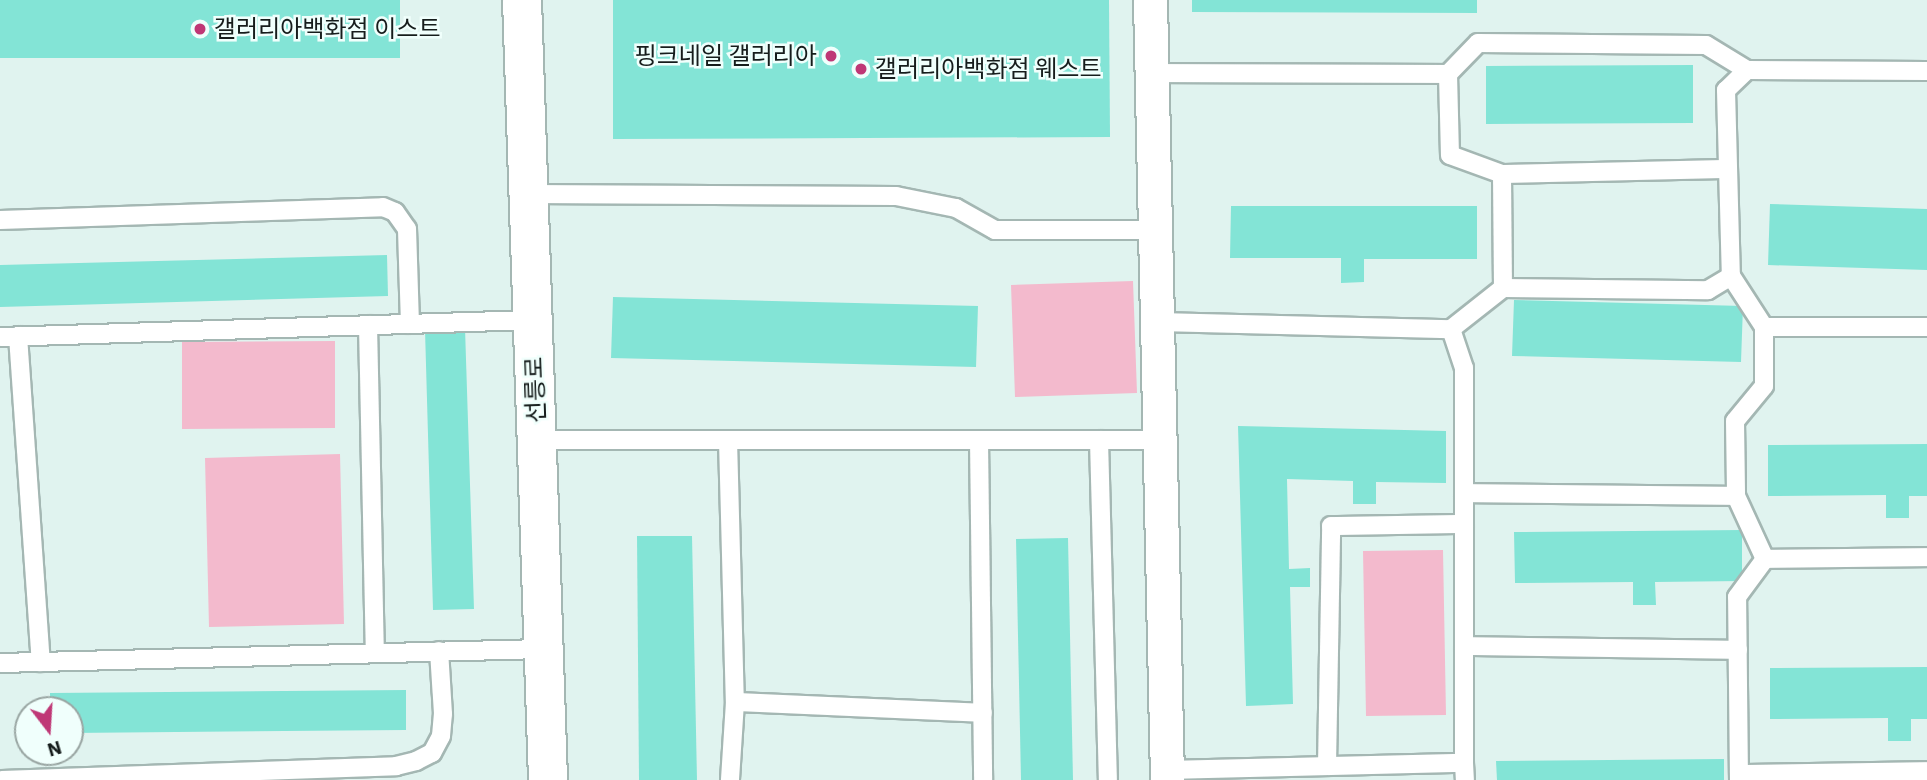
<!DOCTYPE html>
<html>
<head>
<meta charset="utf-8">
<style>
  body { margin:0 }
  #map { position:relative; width:1927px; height:780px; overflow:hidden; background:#e0f3ef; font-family:"IBM Plex Sans","Noto Sans KR",sans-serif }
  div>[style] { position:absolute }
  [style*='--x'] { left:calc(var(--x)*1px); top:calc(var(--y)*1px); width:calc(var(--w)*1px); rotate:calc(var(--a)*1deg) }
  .green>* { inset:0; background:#f3bacd }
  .building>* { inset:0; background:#83e4d6 }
  .roads { filter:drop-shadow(2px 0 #a4b7b3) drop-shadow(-2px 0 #a4b7b3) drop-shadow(0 2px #a4b7b3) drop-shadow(0 -2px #a4b7b3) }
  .service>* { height:18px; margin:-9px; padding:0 9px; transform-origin:9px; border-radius:9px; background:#fff }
  .minor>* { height:33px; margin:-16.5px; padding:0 16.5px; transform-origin:16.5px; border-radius:16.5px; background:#fff }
  .secondary>* { height:38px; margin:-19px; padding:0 19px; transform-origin:19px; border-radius:19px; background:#fff }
  .dots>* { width:19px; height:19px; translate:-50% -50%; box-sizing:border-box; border:4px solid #f0fffc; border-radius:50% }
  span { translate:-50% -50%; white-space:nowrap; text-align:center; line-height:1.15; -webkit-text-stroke:5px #f0fffc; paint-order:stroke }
  .poi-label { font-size:24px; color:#161d1c }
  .left { translate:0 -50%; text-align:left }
  .right { translate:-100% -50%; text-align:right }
  .street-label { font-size:24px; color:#161d1c }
  .north { position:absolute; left:14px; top:696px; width:70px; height:70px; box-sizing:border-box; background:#f0fffc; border:2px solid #99a5a2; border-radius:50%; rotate:163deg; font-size:19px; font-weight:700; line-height:28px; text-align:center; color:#161d1c }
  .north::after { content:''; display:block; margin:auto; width:24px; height:32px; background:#bf3876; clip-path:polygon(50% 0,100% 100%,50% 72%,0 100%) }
</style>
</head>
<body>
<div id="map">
  <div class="green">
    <i style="clip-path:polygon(1133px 281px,1137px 393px,1015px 397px,1011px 285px)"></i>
    <i style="clip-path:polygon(335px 341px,335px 428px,182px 429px,182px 342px)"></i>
    <i style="clip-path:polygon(340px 454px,344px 624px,209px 627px,205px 458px)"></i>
    <i style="clip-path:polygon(1443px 550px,1446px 715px,1366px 716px,1363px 551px)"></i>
  </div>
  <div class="building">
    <i style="clip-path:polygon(0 0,400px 0,400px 58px,0 58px)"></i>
    <i style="clip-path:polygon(613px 0,1109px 0,1110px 137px,613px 139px)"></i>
    <i style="clip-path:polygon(1192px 0,1477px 0,1477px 13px,1192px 12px)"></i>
    <i style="clip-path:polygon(1693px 65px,1693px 123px,1486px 124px,1486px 66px)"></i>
    <i style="clip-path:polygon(1770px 204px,1927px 209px,1927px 270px,1768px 265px)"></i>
    <i style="clip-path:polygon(1231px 206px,1477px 206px,1477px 259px,1364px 259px,1364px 282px,1341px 283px,1341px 258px,1230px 258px)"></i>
    <i style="clip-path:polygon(387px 255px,388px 296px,0 307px,0 265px)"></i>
    <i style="clip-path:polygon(613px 297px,978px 306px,976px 367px,611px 358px)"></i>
    <i style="clip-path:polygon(1514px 300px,1743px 306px,1741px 362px,1512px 356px)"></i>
    <i style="clip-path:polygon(465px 328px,474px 609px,433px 610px,425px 330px)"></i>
    <i style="clip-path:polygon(1238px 426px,1446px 431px,1446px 483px,1376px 482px,1376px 504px,1353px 504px,1353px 481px,1287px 479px,1289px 569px,1310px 568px,1310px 587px,1290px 587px,1293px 704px,1246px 706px)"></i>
    <i style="clip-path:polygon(1927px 444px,1927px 496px,1909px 496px,1909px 518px,1886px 518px,1886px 495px,1768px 496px,1768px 445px)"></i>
    <i style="clip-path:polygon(1742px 530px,1742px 581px,1655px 582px,1656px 605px,1633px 605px,1633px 582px,1515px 583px,1514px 532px)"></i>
    <i style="clip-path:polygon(637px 536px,692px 536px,697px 780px,639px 780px)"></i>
    <i style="clip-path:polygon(1068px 538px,1073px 780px,1021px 780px,1016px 539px)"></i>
    <i style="clip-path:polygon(1927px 667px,1927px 719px,1911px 719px,1911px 741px,1888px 741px,1888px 718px,1770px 719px,1770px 668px)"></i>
    <i style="clip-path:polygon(406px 690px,406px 730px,70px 733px,70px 710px,50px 710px,50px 693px)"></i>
    <i style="clip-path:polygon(1724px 759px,1724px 780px,1497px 780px,1496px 761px)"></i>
  </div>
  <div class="roads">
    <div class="service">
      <i style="--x:1747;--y:70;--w:29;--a:136"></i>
      <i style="--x:1726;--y:90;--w:186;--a:88.5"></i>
      <i style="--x:1731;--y:276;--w:61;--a:57.1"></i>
      <i style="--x:1764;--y:327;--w:59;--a:90"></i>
      <i style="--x:1764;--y:386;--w:45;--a:129.6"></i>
      <i style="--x:1735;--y:421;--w:75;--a:89.2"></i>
      <i style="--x:1736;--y:496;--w:69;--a:65.3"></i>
      <i style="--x:1151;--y:73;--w:297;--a:0.2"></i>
      <i style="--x:1448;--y:74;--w:43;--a:-45.9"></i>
      <i style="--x:1478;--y:43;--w:228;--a:0.5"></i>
      <i style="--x:1706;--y:45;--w:48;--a:31.4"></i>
      <i style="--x:1747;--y:70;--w:180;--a:0.3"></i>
      <i style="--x:1448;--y:74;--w:81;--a:88.6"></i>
      <i style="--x:1450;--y:155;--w:55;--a:20.1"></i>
      <i style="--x:1502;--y:174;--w:224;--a:-1.3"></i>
      <i style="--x:1502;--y:174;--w:114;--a:89.5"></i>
      <i style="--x:528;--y:194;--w:368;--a:0.3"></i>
      <i style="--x:896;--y:196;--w:61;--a:11.3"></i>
      <i style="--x:956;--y:208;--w:45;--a:29.4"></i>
      <i style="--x:995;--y:230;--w:162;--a:0"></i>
      <i style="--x:0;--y:220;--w:383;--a:-1.9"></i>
      <i style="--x:383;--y:207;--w:13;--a:23"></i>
      <i style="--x:395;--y:212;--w:21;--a:55"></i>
      <i style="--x:407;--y:229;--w:95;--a:88.2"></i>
      <i style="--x:1159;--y:322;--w:292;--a:1.4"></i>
      <i style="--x:1451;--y:329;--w:41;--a:71.6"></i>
      <i style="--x:1464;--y:368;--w:395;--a:90"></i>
      <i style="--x:368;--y:325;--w:328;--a:88.8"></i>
      <i style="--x:1764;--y:327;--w:163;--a:0"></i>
      <i style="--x:1451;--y:329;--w:66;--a:-38.3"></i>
      <i style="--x:1503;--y:288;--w:205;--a:0.6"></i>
      <i style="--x:1708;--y:290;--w:27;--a:-31"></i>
      <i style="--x:18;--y:336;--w:327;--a:86"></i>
      <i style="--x:0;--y:337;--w:533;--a:-1.83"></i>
      <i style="--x:537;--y:440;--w:624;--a:0"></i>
      <i style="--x:728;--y:440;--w:262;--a:88.5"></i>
      <i style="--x:735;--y:702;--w:78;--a:93.7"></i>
      <i style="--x:979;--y:440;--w:340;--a:89.3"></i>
      <i style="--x:1099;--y:440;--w:340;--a:88.5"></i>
      <i style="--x:1464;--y:493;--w:272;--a:0.6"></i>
      <i style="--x:1464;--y:646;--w:274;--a:0.8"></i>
      <i style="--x:0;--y:663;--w:543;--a:-1.48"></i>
      <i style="--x:735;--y:702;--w:248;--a:2.5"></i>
      <i style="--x:1327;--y:766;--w:240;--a:-89"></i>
      <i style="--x:1331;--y:526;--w:133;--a:-0.9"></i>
      <i style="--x:1167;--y:770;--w:297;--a:-1.4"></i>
      <i style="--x:1464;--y:763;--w:17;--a:87"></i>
      <i style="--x:1739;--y:774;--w:188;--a:-0.9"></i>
      <i style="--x:2;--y:780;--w:394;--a:-2"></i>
      <i style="--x:396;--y:766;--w:21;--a:-14"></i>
      <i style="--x:416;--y:761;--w:18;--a:-27"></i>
      <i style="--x:432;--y:753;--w:19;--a:-62"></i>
      <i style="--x:441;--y:736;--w:22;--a:-85"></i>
      <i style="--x:443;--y:714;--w:63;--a:-93.6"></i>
      <i style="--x:1739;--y:780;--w:183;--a:-90.6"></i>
      <i style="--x:1737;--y:597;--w:47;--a:-53.6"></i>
      <i style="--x:1765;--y:559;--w:162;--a:-0.7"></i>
    </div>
    <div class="minor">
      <i style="--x:1150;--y:0;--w:780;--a:88.75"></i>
    </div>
    <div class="secondary">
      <i style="--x:522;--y:0;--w:780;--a:88.09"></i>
    </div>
  </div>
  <div class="dots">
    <i style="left:200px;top:29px;background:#bf3876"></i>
    <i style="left:831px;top:56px;background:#bf3876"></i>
    <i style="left:861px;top:69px;background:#bf3876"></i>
  </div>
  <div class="poi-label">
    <span class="left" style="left:214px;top:29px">갤러리아백화점 이스트</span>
    <span class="right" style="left:817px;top:56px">핑크네일 갤러리아</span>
    <span class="left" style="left:875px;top:69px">갤러리아백화점 웨스트</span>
  </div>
  <div class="street-label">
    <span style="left:535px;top:390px;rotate:-92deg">선릉로</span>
  </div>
  <div class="north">N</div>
</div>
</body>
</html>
